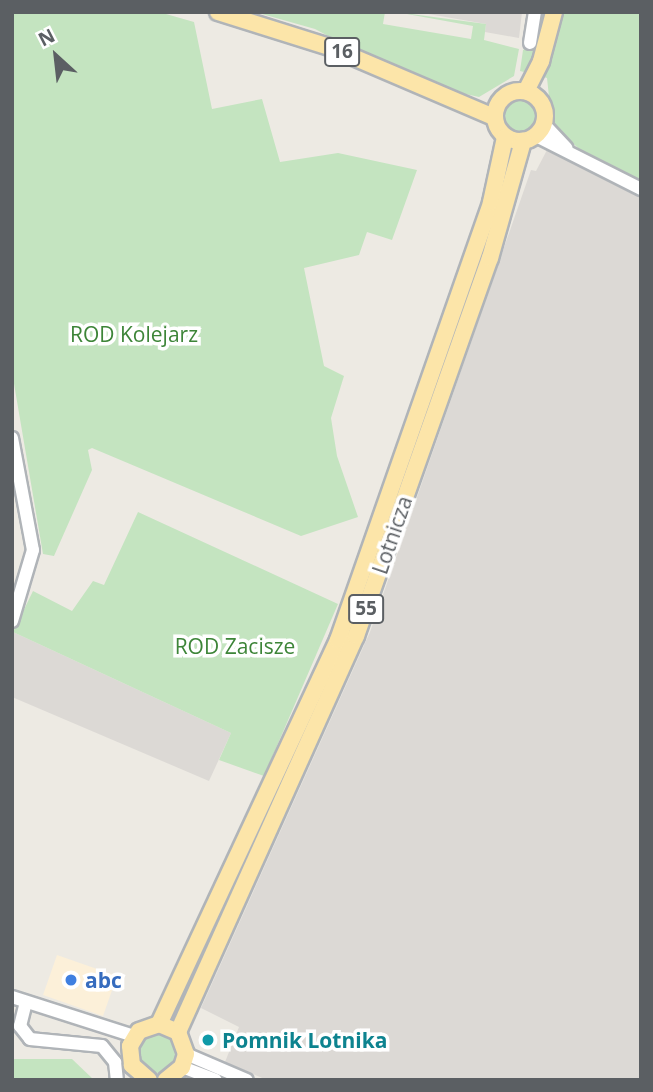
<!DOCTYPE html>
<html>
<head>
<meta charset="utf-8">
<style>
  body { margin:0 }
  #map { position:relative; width:653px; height:1092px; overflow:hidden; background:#edeae3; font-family:"Open Sans",sans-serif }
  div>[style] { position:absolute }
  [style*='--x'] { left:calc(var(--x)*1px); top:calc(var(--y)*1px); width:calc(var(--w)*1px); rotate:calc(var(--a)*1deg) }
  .commercial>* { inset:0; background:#fcf0d9 }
  .industrial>* { inset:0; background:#dcd9d5 }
  .green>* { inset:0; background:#c4e4c0 }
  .round { border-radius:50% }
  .roads { filter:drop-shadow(2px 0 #b0b4b8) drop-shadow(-2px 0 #b0b4b8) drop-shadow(0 2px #b0b4b8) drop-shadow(0 -2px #b0b4b8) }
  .minor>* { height:12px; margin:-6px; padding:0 6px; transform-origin:6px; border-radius:6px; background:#fff }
  .major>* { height:16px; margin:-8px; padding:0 8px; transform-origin:8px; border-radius:8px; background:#fce5a9 }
  .major>.ring { margin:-8px; padding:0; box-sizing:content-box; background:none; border:16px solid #fce5a9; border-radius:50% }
  .dots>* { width:19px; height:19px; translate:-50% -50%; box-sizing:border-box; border:4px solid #fff; border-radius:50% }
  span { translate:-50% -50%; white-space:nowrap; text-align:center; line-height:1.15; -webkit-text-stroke:7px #fff; paint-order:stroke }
  .shield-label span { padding:2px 5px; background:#fff; border:2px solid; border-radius:5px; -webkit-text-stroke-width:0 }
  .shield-label { font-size:19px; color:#5b5f63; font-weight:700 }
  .park-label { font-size:21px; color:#3d8538 }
  .street-label { font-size:21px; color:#5b5f63 }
  .shop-label { font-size:21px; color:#366cbe; font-weight:700 }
  .left { translate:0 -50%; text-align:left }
  .culture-label { font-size:21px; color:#0d838f; font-weight:700 }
  .frame { position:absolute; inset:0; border:14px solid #5b5f63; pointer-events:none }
  .north { position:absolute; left:21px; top:21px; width:70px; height:70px; -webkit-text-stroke:5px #fff; paint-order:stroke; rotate:333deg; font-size:19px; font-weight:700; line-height:28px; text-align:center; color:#5b5f63 }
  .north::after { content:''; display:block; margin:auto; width:24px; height:32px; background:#5b5f63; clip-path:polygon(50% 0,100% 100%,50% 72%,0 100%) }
</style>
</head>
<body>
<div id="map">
  <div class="commercial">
    <i style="clip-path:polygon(57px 955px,117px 976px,103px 1016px,43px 995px)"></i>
  </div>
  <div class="industrial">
    <i style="clip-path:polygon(417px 12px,522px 12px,519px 38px,485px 32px,486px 24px)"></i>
    <i style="clip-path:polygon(547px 150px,641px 198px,641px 1080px,267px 1080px,225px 1062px,239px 1027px,201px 1008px,370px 632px,531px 170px,536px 171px)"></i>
    <i style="clip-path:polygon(13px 632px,231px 733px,209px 781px,12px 697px)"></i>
  </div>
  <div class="green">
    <i style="clip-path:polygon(12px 12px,159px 12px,194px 22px,212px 109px,262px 99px,280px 162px,338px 153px,417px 170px,392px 240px,367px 232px,359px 255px,304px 268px,324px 366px,344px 376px,331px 418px,337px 456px,358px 517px,301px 536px,92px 448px,88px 450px,92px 470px,54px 556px,43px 554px,12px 372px)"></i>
    <i style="clip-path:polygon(255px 12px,385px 12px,383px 24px,471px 39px,473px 26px,396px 12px,486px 24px,484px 40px,519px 49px,514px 76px,479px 97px,452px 91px,362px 54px,315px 29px)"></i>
    <i style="clip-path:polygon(540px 12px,641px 12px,641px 183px,585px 154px,552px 125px,547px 78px,520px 71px,523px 50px,533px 44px)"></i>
    <i class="round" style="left:500px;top:95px;width:40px;height:40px"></i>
    <i style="clip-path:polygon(138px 512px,338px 604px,264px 776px,219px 760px,231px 733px,13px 632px,33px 591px,72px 611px,93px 581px,104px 585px)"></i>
    <i class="round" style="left:138px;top:1033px;width:40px;height:40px"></i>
    <i style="clip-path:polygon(12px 1059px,72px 1059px,94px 1080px,12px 1080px)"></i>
  </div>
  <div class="roads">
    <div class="minor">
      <i style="--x:530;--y:43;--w:31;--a:-81"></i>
      <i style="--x:544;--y:124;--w:33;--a:47"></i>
      <i style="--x:536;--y:136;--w:118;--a:26.8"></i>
      <i style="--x:12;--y:438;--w:114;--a:79.4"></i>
      <i style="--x:33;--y:550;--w:74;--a:106.5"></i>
      <i style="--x:12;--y:997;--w:128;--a:17.7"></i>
      <i style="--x:26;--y:1002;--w:25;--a:104"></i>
      <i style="--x:20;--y:1026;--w:16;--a:52"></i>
      <i style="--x:30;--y:1039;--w:72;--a:5.6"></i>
      <i style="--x:102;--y:1046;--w:21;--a:51"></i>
      <i style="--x:115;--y:1062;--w:18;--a:84"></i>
      <i style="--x:186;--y:1054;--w:66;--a:23.1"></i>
      <i style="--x:182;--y:1067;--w:36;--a:21"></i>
    </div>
    <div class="major">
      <i style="--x:218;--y:12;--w:120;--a:17.5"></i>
      <i style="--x:332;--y:48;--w:176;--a:23.1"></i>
      <i class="ring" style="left:495px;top:91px;width:34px;height:34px"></i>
      <i style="--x:526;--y:91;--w:34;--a:-63"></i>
      <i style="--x:541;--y:61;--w:51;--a:-75.1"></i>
      <i style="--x:159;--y:1024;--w:424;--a:-65"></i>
      <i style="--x:338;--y:640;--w:464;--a:-70.7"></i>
      <i style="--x:491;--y:202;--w:66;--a:-77.8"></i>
      <i style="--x:178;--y:1032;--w:434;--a:-65.8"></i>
      <i style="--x:356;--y:636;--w:401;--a:-70.5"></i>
      <i style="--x:490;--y:258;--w:122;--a:-74.2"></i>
      <i style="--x:149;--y:1080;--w:23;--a:-139"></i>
      <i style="--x:132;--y:1065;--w:19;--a:-96"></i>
      <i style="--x:130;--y:1046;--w:17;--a:-59"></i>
      <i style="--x:139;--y:1031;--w:21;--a:-19"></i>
      <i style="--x:159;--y:1024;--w:21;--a:23"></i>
      <i style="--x:178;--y:1032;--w:23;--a:70"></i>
      <i style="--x:186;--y:1054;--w:14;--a:107"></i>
      <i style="--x:182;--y:1067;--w:21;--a:141"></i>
    </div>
  </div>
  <div class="dots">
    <i style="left:71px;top:980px;background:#3f7fe0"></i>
    <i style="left:208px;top:1040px;background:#0f9aa8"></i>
  </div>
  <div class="shield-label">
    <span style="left:342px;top:52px">16</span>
    <span style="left:366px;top:609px">55</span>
  </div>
  <div class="park-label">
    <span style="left:134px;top:334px">ROD Kolejarz</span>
    <span style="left:235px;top:646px">ROD Zacisze</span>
  </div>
  <div class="street-label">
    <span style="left:392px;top:535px;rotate:-71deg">Lotnicza</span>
  </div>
  <div class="shop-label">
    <span class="left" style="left:85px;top:980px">abc</span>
  </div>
  <div class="culture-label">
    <span class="left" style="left:222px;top:1040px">Pomnik Lotnika</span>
  </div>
  <div class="frame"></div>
  <div class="north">N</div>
</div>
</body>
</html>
